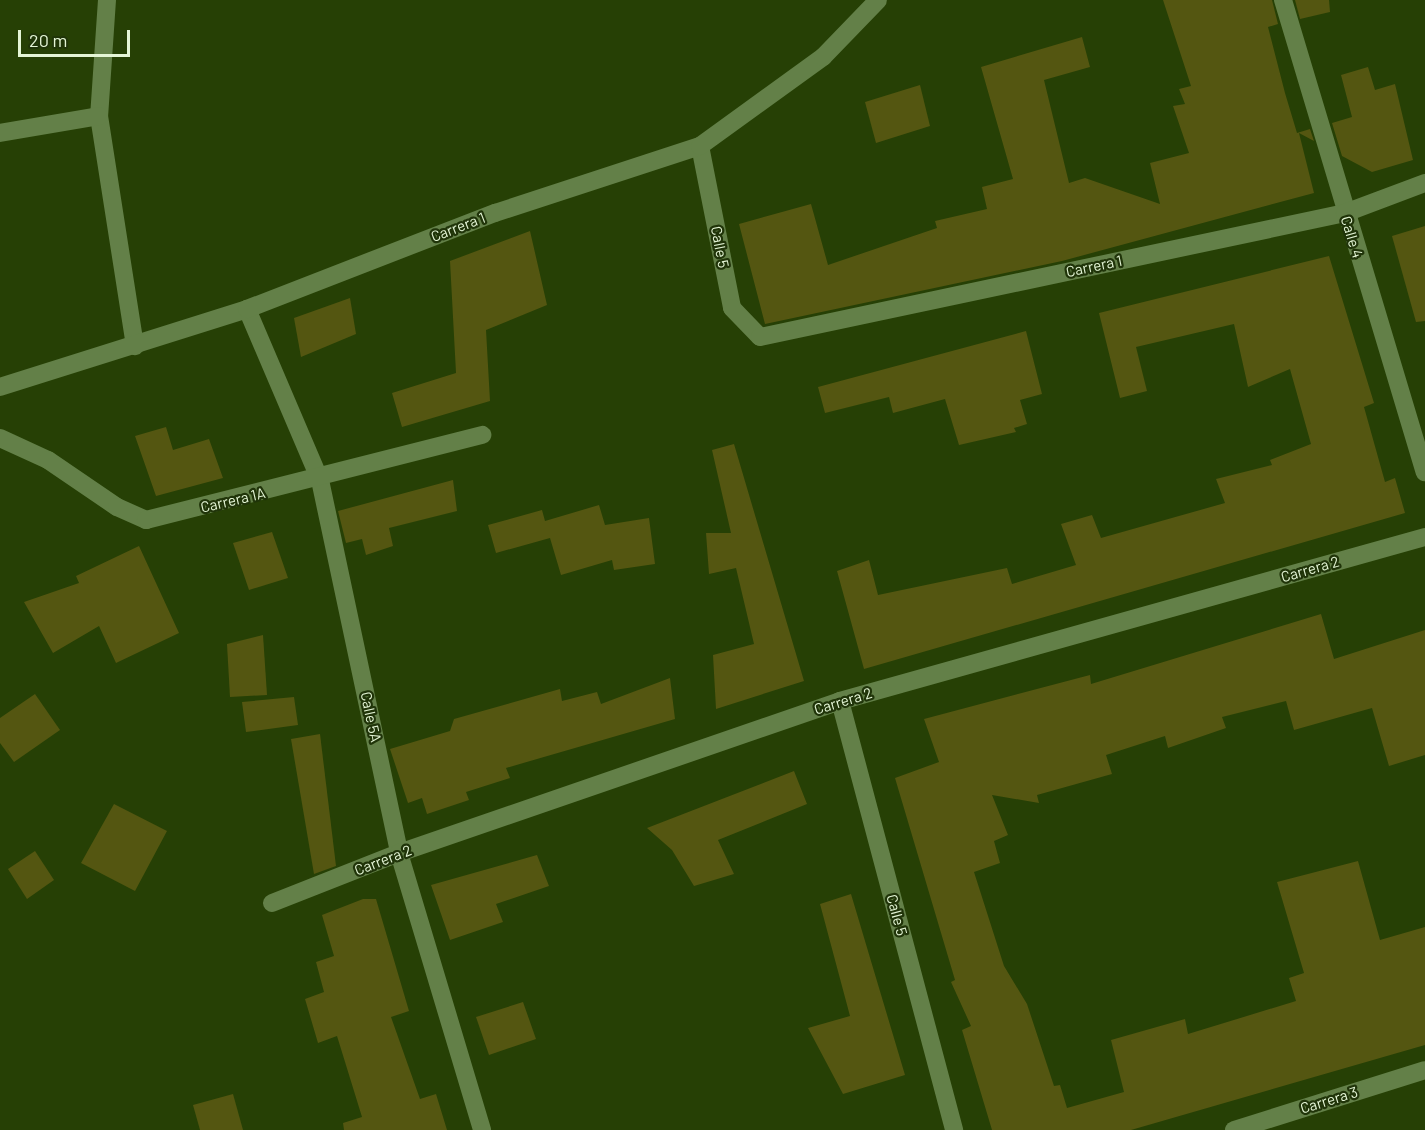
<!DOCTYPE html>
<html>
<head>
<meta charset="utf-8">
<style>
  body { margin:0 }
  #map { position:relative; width:1425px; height:1130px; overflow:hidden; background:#264005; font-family:Barlow,sans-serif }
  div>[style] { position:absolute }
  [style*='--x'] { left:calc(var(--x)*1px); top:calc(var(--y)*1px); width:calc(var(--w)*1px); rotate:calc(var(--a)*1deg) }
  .building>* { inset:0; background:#545611 }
  .minor>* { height:18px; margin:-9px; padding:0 9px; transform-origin:9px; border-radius:9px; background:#638048 }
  span { translate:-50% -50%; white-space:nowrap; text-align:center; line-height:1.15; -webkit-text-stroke:4.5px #203409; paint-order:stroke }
  .street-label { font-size:15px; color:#e4f5d6 }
  .scale { position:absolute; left:18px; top:30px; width:112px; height:27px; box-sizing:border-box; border:3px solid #e4f5d6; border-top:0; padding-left:8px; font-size:18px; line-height:21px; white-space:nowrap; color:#e4f5d6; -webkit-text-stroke:4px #203409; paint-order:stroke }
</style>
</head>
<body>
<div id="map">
  <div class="building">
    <i style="clip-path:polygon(1163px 0,1272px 0,1278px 24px,1268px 27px,1285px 93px,1297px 133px,1310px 129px,1314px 141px,1299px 133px,1314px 193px,1062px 261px,765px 324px,739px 224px,811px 204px,828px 265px,937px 228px,935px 221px,987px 209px,982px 187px,1013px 179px,981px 67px,1082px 37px,1090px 67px,1044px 80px,1069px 183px,1085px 178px,1160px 204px,1150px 163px,1189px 153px,1173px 106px,1185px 104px,1179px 89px,1191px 86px)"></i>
    <i style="clip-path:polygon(1295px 0,1329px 0,1330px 12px,1300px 19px)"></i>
    <i style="clip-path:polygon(1368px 67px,1375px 90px,1395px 84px,1413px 160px,1372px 172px,1342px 156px,1332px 123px,1352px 117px,1341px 75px)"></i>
    <i style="clip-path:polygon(920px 85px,930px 126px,876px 143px,865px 102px)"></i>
    <i style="clip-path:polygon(1425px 226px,1425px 321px,1416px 322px,1392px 236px)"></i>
    <i style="clip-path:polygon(530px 231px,547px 305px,486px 330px,490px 401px,402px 427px,392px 393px,456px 373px,450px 261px)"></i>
    <i style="clip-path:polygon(1329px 256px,1374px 403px,1364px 407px,1385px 482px,1395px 478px,1405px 513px,864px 669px,837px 571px,869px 560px,878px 595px,1007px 568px,1012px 584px,1076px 565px,1061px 524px,1092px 515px,1101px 538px,1225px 503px,1216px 479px,1272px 465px,1270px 460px,1311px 444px,1290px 369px,1248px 387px,1234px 324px,1136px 347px,1147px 391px,1120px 398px,1099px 313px)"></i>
    <i style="clip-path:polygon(350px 298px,356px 334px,301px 357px,294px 318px)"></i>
    <i style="clip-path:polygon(1026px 331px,1042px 394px,1020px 400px,1027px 424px,1014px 428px,1016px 432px,959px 445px,945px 399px,893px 413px,889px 397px,825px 413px,818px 387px)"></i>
    <i style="clip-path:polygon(166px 427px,173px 450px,209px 439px,223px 478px,156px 496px,135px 436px)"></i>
    <i style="clip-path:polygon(734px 444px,804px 681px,716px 709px,713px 655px,754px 644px,736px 568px,709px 574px,706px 533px,731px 533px,712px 450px)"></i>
    <i style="clip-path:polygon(453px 480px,457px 511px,389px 528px,393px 546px,366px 555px,362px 539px,346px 543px,338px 511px)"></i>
    <i style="clip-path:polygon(599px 505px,605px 525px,649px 518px,655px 564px,614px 570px,612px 560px,561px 575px,550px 538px,496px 553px,488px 525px,542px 510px,545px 521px)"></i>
    <i style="clip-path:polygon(272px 532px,288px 578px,249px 590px,233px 543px)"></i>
    <i style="clip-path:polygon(139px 546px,179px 633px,116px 663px,99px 626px,53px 653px,24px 602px,79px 583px,76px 576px)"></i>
    <i style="clip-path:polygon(1321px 614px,1334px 659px,1425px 630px,1425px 755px,1389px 766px,1372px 708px,1294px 730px,1286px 701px,1222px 717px,1226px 728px,1168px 748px,1165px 736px,1106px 755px,1112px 774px,1037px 795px,1039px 803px,992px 795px,1008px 835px,994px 841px,1000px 863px,974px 872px,1004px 966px,1027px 1004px,1054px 1086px,1060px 1085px,1067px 1108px,1124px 1092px,1111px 1040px,1185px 1019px,1188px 1034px,1296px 1001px,1289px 978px,1304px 973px,1277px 882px,1358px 861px,1380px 940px,1425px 927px,1425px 1045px,1131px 1130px,992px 1130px,962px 1030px,971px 1026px,951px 982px,955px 980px,895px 778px,939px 762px,924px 719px,1090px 675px,1091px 684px)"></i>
    <i style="clip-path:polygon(263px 635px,267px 695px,230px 697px,227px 644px)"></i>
    <i style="clip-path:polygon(670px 678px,675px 719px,506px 768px,510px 778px,466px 792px,469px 800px,427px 814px,422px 798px,408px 803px,390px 749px,450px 731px,454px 719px,560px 689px,562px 701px,597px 692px,601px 704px)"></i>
    <i style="clip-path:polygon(35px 694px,60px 730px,14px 762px,0 743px,0 718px)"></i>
    <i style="clip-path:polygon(294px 697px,298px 725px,246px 732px,242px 702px)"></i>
    <i style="clip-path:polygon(320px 734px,336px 866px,314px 874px,291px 739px)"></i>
    <i style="clip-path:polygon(794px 771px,807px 804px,718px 840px,734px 874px,694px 886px,672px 850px,647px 828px)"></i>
    <i style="clip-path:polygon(114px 804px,167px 831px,135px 891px,81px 863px)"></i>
    <i style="clip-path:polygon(35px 851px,54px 880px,27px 899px,8px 869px)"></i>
    <i style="clip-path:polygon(537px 855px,549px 886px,496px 904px,503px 922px,450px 940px,431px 885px)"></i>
    <i style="clip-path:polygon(851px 894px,905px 1075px,843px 1094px,808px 1028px,850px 1016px,820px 904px)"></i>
    <i style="clip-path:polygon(363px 899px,376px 899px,404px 994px,409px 1011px,391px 1017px,420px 1099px,436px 1094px,447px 1130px,344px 1130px,343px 1123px,362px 1117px,337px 1036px,318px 1043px,305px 999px,324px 992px,316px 962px,334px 956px,322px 915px)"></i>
    <i style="clip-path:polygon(523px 1002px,536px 1039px,489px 1055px,476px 1017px)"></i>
    <i style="clip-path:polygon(233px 1094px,243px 1130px,200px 1130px,193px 1105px)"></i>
  </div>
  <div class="minor">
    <i style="--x:107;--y:0;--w:116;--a:93.9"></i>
    <i style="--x:99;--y:116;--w:233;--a:81.1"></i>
    <i style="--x:1283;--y:0;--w:493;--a:73.3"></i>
    <i style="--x:0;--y:133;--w:100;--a:-9.7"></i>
    <i style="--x:700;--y:146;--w:165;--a:78.8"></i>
    <i style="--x:732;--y:308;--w:40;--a:46"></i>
    <i style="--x:760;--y:337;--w:598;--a:-11.97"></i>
    <i style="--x:1345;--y:213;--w:85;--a:-20.6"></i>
    <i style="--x:247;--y:309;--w:186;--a:66.9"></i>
    <i style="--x:320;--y:480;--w:381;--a:78"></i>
    <i style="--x:399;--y:853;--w:289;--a:73.3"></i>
    <i style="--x:0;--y:387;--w:259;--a:-17.5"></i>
    <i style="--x:247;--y:309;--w:266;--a:-21.2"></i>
    <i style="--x:495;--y:213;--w:216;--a:-18.1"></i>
    <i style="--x:700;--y:146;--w:152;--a:-35.9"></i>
    <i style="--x:823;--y:57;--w:79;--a:-46"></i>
    <i style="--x:0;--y:438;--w:53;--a:24.6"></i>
    <i style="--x:48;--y:460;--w:83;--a:34.3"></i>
    <i style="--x:117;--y:507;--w:32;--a:24"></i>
    <i style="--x:146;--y:520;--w:347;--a:-14.2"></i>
    <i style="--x:840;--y:701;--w:444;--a:75.1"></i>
    <i style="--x:272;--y:903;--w:136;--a:-21.5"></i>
    <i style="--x:399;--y:853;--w:466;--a:-19"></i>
    <i style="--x:840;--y:701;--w:608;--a:-15.66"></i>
    <i style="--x:1234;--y:1130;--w:200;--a:-17.4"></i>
  </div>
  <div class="street-label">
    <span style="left:458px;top:227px;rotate:-21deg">Carrera 1</span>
    <span style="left:1352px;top:237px;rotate:73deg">Calle 4</span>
    <span style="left:720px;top:247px;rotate:79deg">Calle 5</span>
    <span style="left:1094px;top:266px;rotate:-12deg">Carrera 1</span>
    <span style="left:233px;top:500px;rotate:-13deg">Carrera 1A</span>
    <span style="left:1310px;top:569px;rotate:-16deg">Carrera 2</span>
    <span style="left:843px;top:701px;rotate:-17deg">Carrera 2</span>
    <span style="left:371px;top:717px;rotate:78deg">Calle 5A</span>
    <span style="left:383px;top:860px;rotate:-21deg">Carrera 2</span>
    <span style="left:897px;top:915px;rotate:75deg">Calle 5</span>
    <span style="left:1329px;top:1100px;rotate:-17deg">Carrera 3</span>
  </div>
  <div class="scale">20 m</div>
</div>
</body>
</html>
